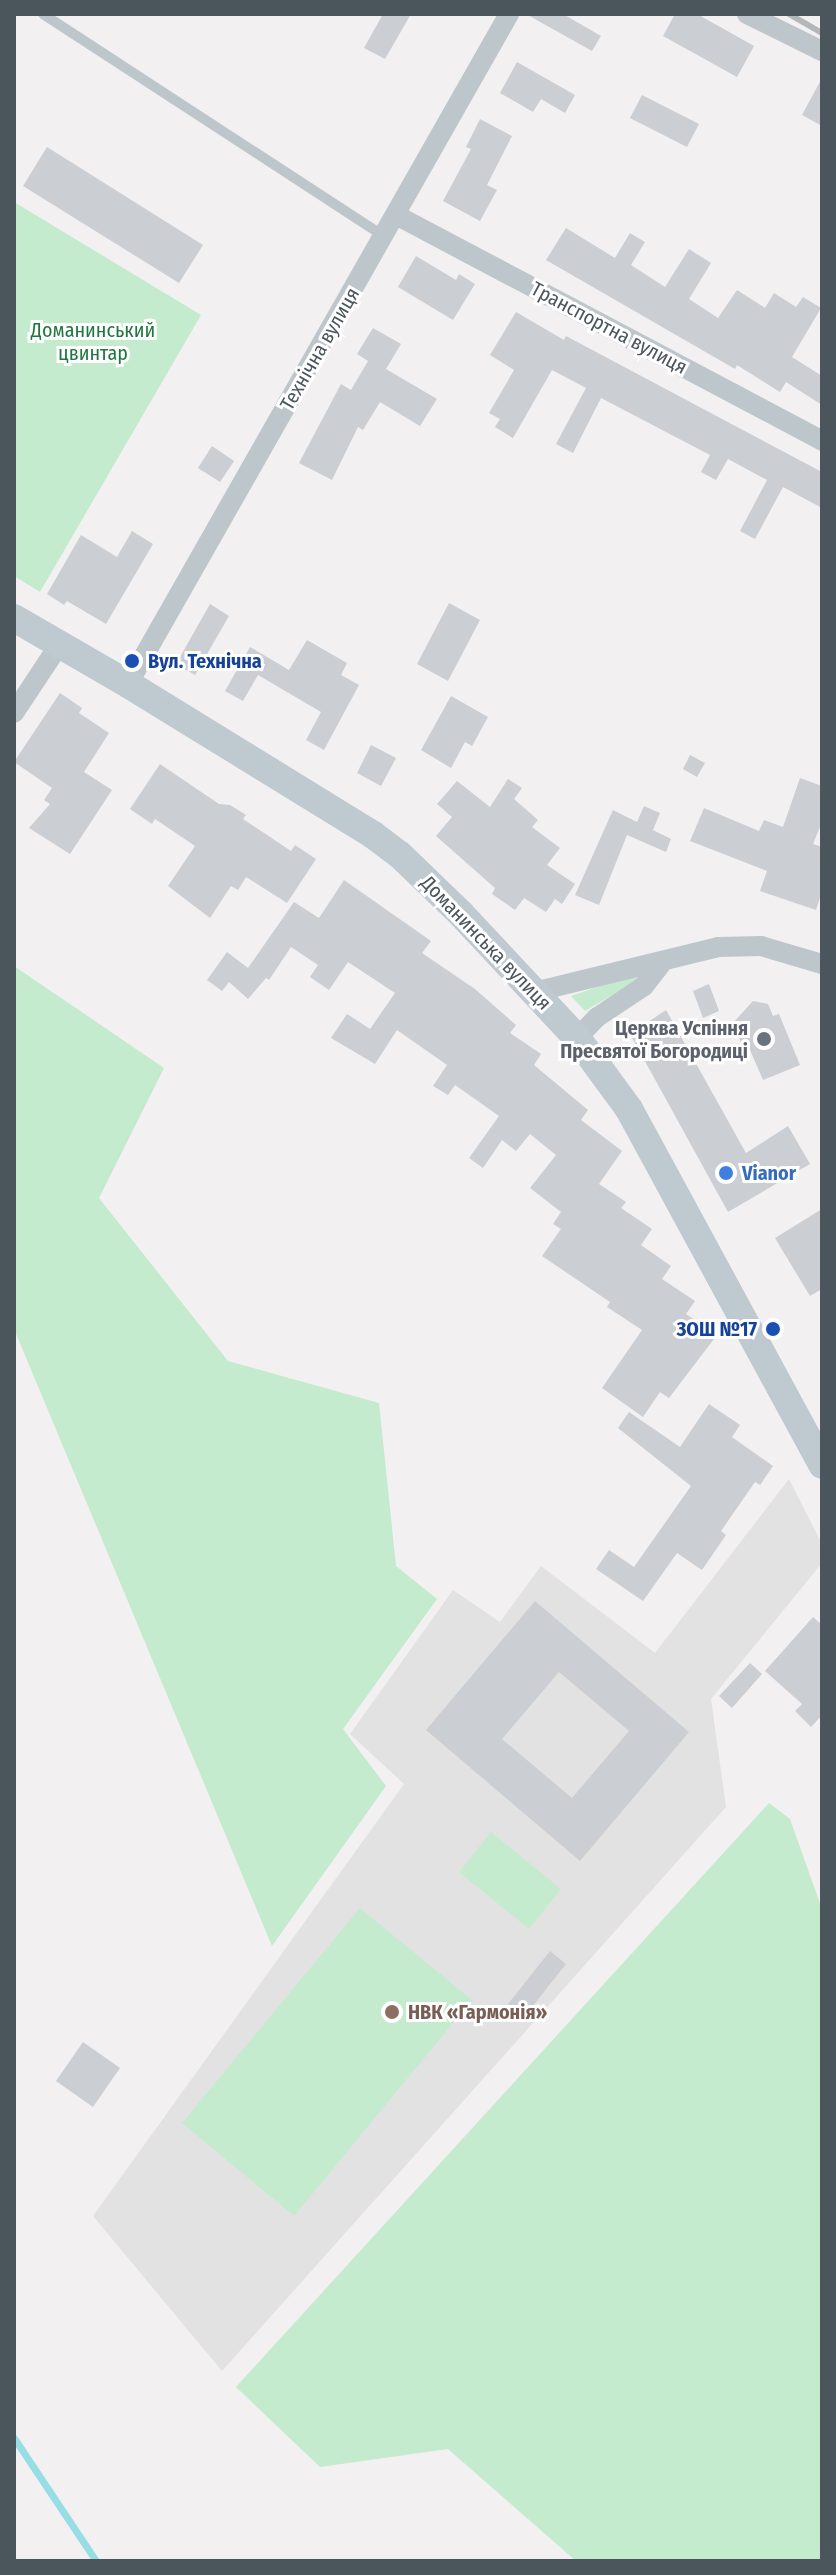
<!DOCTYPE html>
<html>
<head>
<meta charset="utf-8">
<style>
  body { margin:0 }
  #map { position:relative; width:836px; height:2575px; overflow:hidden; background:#f2f0f1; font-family:"Fira Sans Condensed",sans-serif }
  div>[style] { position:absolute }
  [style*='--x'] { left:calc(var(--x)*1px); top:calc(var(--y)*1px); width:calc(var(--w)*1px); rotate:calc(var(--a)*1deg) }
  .education>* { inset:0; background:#e3e2e2 }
  .green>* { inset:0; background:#c4ebcd }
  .stream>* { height:7px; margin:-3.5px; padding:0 3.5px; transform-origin:3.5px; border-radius:3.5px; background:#96dee3 }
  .building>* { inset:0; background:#cbced2 }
  .service>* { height:10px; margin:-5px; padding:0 5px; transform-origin:5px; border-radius:5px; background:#bdc6cb }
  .minor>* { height:20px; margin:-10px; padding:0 10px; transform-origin:10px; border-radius:10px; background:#bdc6cb }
  .secondary>* { height:28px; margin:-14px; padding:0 14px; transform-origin:14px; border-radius:14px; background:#bec9d0 }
  .rail>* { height:6px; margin:-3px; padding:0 3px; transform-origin:3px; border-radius:3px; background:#b3b7ba }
  .dots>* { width:22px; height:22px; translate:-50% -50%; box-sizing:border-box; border:4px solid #fff; border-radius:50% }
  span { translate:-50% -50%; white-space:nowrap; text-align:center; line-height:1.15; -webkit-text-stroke:6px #fff; paint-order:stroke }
  .street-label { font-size:20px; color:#4a565c }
  .park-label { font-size:20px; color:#217640 }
  .transit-label { font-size:20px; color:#164399; font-weight:700 }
  .left { translate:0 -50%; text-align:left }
  .right { translate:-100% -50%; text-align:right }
  .worship-label { font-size:20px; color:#5b616d; font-weight:700 }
  .shop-label { font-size:20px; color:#366cbe; font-weight:700 }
  .education-label { font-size:20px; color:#785e54; font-weight:700 }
  .frame { position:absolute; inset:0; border:16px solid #4a565c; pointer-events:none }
</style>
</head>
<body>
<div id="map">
  <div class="education">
    <i style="clip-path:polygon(789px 1479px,822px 1544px,822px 1563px,711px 1699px,726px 1807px,222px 2371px,93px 2216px,404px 1784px,350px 1734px,453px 1590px,500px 1622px,541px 1566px,655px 1653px)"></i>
  </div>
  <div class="green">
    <i style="clip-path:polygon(14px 202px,201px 315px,40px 592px,14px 576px)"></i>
    <i style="clip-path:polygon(14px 966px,164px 1068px,99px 1198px,228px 1361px,379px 1403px,396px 1566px,437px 1599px,343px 1729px,386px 1786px,272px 1946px,14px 1329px)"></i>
    <i style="clip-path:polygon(639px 973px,641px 978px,585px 1011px,571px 996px)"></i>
    <i style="clip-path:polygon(769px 1803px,790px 1819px,822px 1909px,822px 2561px,576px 2561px,448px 2449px,320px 2467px,236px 2387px)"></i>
    <i style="clip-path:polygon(491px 1832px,561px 1889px,529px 1929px,459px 1872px)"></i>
    <i style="clip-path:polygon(360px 1908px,472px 2000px,294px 2216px,182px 2123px)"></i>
  </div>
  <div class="stream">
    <i style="--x:14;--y:2438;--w:148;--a:56.3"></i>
  </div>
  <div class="building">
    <i style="clip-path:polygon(383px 14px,411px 14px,385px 59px,364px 48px)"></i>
    <i style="clip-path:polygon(526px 14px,563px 14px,601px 36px,592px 51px)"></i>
    <i style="clip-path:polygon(675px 14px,697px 14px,754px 46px,737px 77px,663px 36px)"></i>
    <i style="clip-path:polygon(517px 62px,575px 95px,565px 113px,541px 99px,533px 112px,500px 93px)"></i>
    <i style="clip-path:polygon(822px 78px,822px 126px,802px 115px)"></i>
    <i style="clip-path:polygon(642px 95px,699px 124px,687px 147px,630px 118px)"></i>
    <i style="clip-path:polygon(480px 119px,512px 136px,487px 185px,497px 190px,480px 221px,443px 201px,471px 149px,466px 147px)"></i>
    <i style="clip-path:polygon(47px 147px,203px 245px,179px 283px,23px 186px)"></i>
    <i style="clip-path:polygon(566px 228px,615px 258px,630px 233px,645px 242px,631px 265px,665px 287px,689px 249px,711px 263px,689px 299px,718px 318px,737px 290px,765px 308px,774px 293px,796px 307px,803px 297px,821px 308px,792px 357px,822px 376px,822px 405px,786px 382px,780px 392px,737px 365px,735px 369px,546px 260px)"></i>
    <i style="clip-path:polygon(416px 256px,456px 280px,459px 274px,475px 284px,453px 320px,398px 287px)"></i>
    <i style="clip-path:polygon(516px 312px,564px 340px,566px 336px,822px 472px,822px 508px,783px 487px,755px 539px,740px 531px,767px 480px,728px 459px,716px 480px,701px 472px,710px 455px,601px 398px,573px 453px,556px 444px,586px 388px,552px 370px,513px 438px,495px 427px,500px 419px,489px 413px,514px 370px,490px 355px)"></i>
    <i style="clip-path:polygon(373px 328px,401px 344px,386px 369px,437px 399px,420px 426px,380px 402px,363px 430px,358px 427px,332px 480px,299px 463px,341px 384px,351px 390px,368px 361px,357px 354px)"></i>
    <i style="clip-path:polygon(212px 446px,234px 461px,220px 482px,198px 468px)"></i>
    <i style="clip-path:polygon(132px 531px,153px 544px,106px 624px,67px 601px,64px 605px,47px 594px,81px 535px,117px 557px)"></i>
    <i style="clip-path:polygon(449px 603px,480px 620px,448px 681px,417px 664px)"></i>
    <i style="clip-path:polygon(210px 604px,229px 616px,195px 675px,176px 664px)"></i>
    <i style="clip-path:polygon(307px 640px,347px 663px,341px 675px,359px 685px,324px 750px,306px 740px,321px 712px,258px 675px,243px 701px,225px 691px,250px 647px,289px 670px)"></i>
    <i style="clip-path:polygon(60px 693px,82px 708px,79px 713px,109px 733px,84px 772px,112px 790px,70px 854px,29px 828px,50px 804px,44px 800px,52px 788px,14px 762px)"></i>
    <i style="clip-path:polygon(451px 696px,488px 717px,472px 746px,465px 742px,451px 768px,421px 750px)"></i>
    <i style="clip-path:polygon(371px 745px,396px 758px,381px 786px,357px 773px)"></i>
    <i style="clip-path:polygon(690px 755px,705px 763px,697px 777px,683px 769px)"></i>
    <i style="clip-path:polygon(160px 764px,219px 804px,230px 805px,246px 815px,243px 819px,291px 851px,295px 845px,316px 859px,287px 903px,246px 877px,238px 890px,231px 886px,210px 918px,168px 886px,195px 846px,155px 819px,152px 824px,130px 809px)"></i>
    <i style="clip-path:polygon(800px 778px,822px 786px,822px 822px,813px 844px,822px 847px,822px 891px,816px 910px,760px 891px,767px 871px,690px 841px,704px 808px,759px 831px,764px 820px,783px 827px)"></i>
    <i style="clip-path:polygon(508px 779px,522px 788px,514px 799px,538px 820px,532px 827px,560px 848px,547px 865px,575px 884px,562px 904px,555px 899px,546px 912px,524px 898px,515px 910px,492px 894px,495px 888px,436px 836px,452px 817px,437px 804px,457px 781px,490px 807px)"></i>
    <i style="clip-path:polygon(644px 806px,660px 813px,653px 830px,671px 839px,666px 852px,627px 835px,599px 905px,575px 895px,613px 810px,637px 822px)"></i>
    <i style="clip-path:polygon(344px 880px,431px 941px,422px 953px,475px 989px,516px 1025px,510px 1033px,541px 1054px,534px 1065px,588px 1110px,581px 1120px,622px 1151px,599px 1184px,626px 1202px,621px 1208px,652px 1229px,641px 1245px,671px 1266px,662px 1279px,695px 1301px,686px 1314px,717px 1335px,669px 1398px,660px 1392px,643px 1417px,602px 1388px,642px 1330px,607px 1307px,610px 1302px,542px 1256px,561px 1229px,553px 1224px,561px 1212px,530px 1188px,556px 1155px,530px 1134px,516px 1151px,502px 1140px,483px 1168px,469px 1158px,499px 1116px,455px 1085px,448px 1095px,433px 1086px,447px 1065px,397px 1030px,375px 1064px,331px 1038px,347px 1014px,370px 1029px,395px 993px,348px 962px,329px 990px,310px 977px,318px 965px,291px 947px,269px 980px,266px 978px,248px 999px,229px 982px,222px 991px,207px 980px,227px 952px,248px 968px,294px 902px,319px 918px)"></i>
    <i style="clip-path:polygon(709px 984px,719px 1011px,703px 1018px,693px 991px)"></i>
    <i style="clip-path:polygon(753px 1001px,768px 1004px,773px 1016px,779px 1014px,800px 1065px,763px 1080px,748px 1045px,743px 1047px,733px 1023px)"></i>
    <i style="clip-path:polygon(666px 1010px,746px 1153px,788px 1126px,810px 1164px,728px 1212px,630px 1034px)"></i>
    <i style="clip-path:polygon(822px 1209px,822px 1289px,810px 1296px,775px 1238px)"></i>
    <i style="clip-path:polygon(709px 1404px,740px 1425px,732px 1437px,773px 1466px,760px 1485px,755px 1482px,721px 1531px,726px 1535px,702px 1570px,677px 1553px,643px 1601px,596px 1569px,609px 1550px,634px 1567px,691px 1486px,618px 1428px,629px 1412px,680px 1447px)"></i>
    <i style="clip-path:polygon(evenodd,535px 1601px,689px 1732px,580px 1861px,426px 1730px,535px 1601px,559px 1672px,629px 1731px,572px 1798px,502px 1739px,559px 1672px)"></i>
    <i style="clip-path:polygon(813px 1617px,822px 1625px,822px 1715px,811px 1727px,795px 1711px,802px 1704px,765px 1671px)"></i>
    <i style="clip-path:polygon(750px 1663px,762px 1674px,732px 1708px,719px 1696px)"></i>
    <i style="clip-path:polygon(550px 1951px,566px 1964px,524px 2017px,508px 2004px)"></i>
    <i style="clip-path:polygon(83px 2042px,120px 2068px,93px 2107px,56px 2081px)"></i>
  </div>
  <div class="service">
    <i style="--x:43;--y:14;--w:407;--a:33.1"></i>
  </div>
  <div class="minor">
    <i style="--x:747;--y:14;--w:84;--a:26.3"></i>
    <i style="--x:396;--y:215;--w:482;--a:27.9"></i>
    <i style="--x:128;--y:684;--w:771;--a:-60.37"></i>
    <i style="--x:14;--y:713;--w:82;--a:-56.5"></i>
    <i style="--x:534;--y:992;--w:189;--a:-13.7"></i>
    <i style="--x:718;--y:947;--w:43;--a:-1.3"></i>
    <i style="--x:761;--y:946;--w:64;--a:16.4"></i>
    <i style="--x:577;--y:1038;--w:28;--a:-46"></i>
    <i style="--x:596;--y:1018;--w:58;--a:-33.7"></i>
    <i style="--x:644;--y:986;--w:29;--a:-52"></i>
  </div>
  <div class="secondary">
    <i style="--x:14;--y:618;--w:132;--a:30.1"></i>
    <i style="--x:128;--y:684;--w:286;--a:31.6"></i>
    <i style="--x:372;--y:834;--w:35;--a:37"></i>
    <i style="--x:400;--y:855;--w:85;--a:44"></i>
    <i style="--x:461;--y:914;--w:170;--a:46.9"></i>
    <i style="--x:577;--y:1038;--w:88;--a:53.8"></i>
    <i style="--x:629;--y:1109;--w:405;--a:61.5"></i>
  </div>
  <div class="rail">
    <i style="--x:789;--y:14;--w:38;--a:30"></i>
  </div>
  <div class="dots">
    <i style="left:132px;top:661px;background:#1a4fb4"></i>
    <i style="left:764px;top:1039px;background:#6b7280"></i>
    <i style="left:726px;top:1173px;background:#3f7fe0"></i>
    <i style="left:773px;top:1329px;background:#1a4fb4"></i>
    <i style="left:392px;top:2012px;background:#8d6e63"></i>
  </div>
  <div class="street-label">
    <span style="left:609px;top:328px;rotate:28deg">Транспортна вулиця</span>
    <span style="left:320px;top:349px;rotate:-60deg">Технічна вулиця</span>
    <span style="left:486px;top:943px;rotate:46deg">Доманинська вулиця</span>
  </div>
  <div class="park-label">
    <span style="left:93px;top:342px">Доманинський<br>цвинтар</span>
  </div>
  <div class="transit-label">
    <span class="left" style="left:148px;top:661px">Вул. Технічна</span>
    <span class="right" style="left:757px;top:1329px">ЗОШ №17</span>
  </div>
  <div class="worship-label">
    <span class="right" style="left:748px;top:1040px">Церква Успіння<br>Пресвятої Богородиці</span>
  </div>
  <div class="shop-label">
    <span class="left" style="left:742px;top:1173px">Vianor</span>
  </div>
  <div class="education-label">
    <span class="left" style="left:408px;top:2012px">НВК «Гармонія»</span>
  </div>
  <div class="frame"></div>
</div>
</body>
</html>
